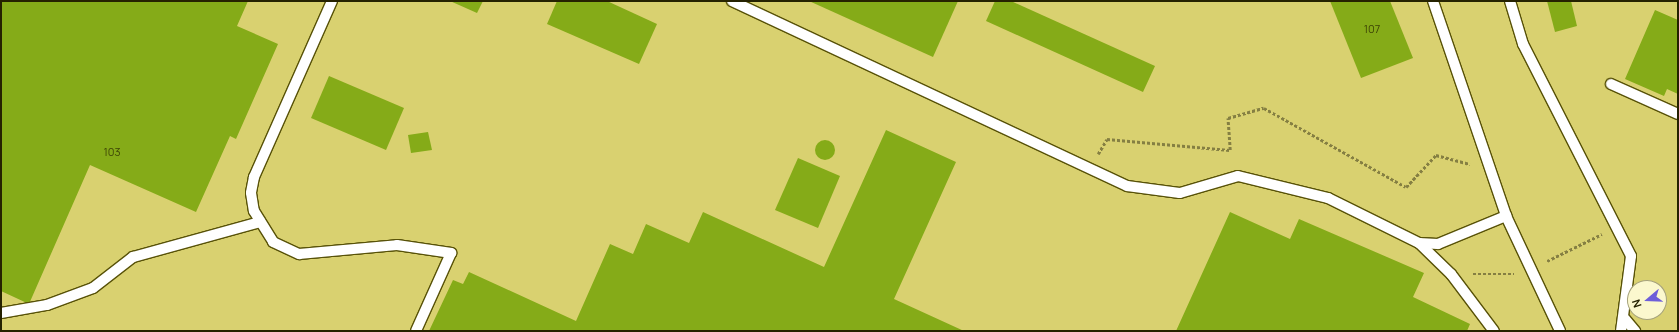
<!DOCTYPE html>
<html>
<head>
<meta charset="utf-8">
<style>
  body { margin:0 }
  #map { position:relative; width:1679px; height:332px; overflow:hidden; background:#e0d881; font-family:Manrope,sans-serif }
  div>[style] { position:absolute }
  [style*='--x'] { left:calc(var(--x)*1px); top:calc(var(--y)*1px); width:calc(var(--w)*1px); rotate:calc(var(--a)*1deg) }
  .built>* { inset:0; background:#d9d170 }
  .building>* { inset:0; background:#85ab18 }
  .round { border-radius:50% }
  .path>* { height:2.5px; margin-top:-1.25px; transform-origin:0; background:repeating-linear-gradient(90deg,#857f42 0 3px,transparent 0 5px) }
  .roads { filter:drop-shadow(1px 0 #585208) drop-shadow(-1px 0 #585208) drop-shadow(0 1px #585208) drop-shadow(0 -1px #585208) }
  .service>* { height:10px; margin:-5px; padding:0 5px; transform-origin:5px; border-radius:5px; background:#fff }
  span { translate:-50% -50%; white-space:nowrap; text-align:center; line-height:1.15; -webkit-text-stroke:3px #fbf8ce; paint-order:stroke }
  .number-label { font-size:11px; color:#3d4406 }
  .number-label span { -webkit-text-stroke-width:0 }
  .frame { position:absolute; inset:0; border:2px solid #252200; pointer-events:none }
  .north { position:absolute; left:1627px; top:280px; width:40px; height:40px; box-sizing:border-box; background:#fbf8ce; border:1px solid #a5a27c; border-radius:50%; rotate:251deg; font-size:11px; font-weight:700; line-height:16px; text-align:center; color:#252200 }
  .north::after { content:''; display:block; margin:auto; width:14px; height:18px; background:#6e5fd9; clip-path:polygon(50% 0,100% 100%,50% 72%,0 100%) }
</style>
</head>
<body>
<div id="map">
  <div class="built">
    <i style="clip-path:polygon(evenodd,1px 1px,1678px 1px,1678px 331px,1px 331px,1px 1px,1635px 288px,1659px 288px,1659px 312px,1635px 312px,1635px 288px)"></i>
  </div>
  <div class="building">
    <i style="clip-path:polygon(1px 1px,248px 1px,237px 26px,278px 44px,236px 139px,230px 136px,196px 212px,90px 165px,29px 304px,1px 291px)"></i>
    <i style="clip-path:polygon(450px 1px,483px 1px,477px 13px)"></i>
    <i style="clip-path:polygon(557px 1px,607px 1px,657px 24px,639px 64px,547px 24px)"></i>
    <i style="clip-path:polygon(809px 1px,958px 1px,933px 57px)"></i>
    <i style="clip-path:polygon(995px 1px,1011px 1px,1155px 66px,1143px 92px,986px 21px)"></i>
    <i style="clip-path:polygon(1330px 1px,1390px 1px,1413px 58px,1361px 78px)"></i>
    <i style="clip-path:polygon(1547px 1px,1571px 1px,1577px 26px,1555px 32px)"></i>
    <i style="clip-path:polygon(1655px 10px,1678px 20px,1678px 94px,1667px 89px,1664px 96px,1625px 79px)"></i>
    <i style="clip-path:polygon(329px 76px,404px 108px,386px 150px,311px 118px)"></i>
    <i style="clip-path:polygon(886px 130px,956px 162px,894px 299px,964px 331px,429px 331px,453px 280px,463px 284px,469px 272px,576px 321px,610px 244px,633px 254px,646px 224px,689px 243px,703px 212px,824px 267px)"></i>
    <i style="clip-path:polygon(428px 132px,432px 150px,411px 153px,408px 135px)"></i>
    <i class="round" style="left:815px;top:140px;width:20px;height:20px"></i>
    <i style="clip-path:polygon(798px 158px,840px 176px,818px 228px,775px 210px)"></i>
    <i style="clip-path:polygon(1230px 212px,1290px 239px,1299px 219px,1424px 273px,1413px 297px,1470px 324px,1467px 331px,1176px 331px)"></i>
  </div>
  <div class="path">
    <i style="--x:1098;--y:154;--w:17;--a:-59"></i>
    <i style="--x:1107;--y:139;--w:123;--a:5.1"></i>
    <i style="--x:1230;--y:150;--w:32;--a:-94"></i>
    <i style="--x:1228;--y:118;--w:37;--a:-16"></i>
    <i style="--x:1264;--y:108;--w:162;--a:29.1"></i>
    <i style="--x:1406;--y:187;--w:44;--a:-46.8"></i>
    <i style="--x:1436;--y:155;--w:35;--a:15"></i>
    <i style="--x:1547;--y:261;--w:61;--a:-26.1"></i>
    <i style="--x:1473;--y:274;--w:41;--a:0"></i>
  </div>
  <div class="roads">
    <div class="service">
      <i style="--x:332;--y:1;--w:193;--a:113.9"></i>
      <i style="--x:254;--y:177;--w:16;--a:101"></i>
      <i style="--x:251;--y:193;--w:18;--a:81"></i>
      <i style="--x:254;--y:211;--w:36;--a:58"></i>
      <i style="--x:273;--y:242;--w:29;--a:25"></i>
      <i style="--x:299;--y:254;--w:98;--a:-5.2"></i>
      <i style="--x:397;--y:245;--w:55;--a:8.4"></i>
      <i style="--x:451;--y:253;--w:85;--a:114.2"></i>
      <i style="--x:732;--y:1;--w:436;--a:25.1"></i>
      <i style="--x:1127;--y:186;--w:53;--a:7.5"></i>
      <i style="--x:1180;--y:193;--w:60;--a:-16.3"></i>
      <i style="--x:1238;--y:176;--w:93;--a:13.7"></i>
      <i style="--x:1328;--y:198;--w:102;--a:26.3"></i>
      <i style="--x:1419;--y:243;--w:45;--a:44.1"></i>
      <i style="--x:1451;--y:274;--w:71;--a:53"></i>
      <i style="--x:1433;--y:1;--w:227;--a:71.2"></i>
      <i style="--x:1506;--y:216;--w:127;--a:64.8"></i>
      <i style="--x:1510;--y:1;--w:45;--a:73.2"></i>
      <i style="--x:1523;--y:44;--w:238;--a:63"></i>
      <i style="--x:1631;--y:256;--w:76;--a:97.6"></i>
      <i style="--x:1611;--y:84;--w:73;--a:24.1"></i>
      <i style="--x:1419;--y:243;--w:19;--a:3"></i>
      <i style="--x:1438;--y:244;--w:74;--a:-22.4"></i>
      <i style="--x:1;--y:313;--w:47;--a:-9.9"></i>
      <i style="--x:47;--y:305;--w:49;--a:-20.3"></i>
      <i style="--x:93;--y:288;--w:51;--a:-37.8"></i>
      <i style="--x:133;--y:257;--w:132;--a:-15.4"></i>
      <i style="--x:1625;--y:319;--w:16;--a:50"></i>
    </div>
  </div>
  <div class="number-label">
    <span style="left:1372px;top:29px">107</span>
    <span style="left:112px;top:152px">103</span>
  </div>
  <div class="frame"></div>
  <div class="north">N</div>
</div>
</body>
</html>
